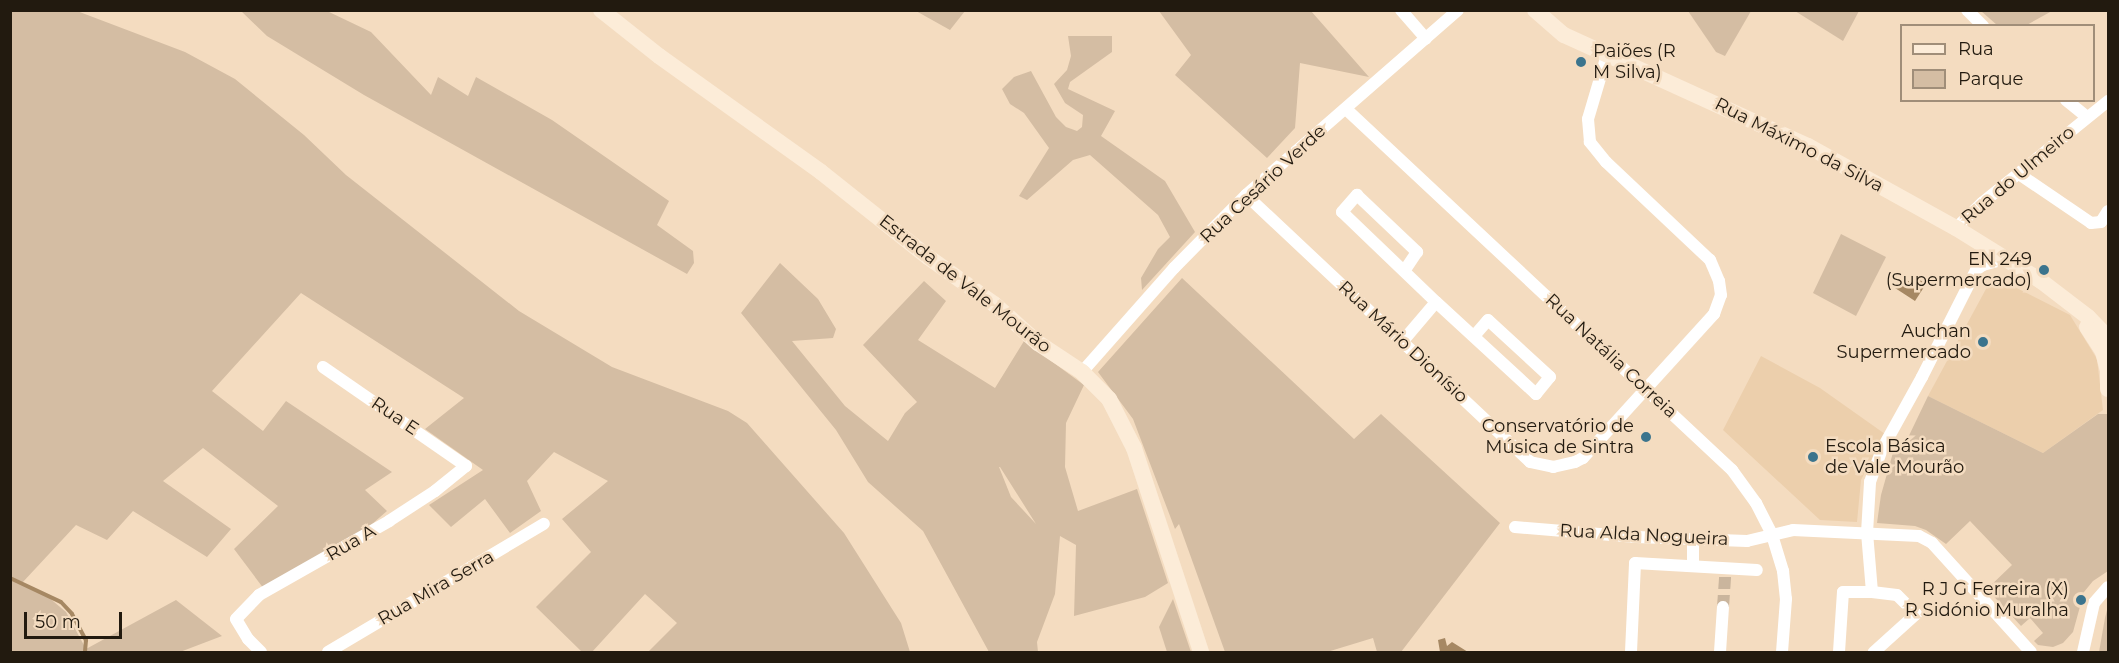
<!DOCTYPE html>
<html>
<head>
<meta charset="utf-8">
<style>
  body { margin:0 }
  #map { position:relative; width:2119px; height:663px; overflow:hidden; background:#f4dcc0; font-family:Montserrat,sans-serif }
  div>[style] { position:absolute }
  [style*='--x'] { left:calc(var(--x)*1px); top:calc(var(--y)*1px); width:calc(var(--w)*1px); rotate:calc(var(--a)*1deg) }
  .built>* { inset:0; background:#eccfac }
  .green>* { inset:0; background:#d4bda3 }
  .water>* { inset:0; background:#a68863 }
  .stream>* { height:4px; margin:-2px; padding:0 2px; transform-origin:2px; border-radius:2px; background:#a68863 }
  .street-tunnel>* { height:12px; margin-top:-6px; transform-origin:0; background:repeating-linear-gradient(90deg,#cab59d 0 12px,transparent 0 18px) }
  .street>* { height:12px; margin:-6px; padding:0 6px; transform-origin:6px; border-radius:6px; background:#fff }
  .secondary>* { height:16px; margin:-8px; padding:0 8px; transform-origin:8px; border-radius:8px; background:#fcecd8 }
  .dots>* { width:16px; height:16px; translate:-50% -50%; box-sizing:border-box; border:3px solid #f4dcc0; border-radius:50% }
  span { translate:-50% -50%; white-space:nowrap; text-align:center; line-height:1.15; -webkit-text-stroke:5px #f4dcc0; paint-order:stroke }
  .poi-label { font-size:18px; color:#221a0f }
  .left { translate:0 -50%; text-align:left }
  .right { translate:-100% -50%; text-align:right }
  .street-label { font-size:18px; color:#221a0f }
  .frame { position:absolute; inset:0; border:12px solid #221a0f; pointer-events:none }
  .legend { position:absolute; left:1900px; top:24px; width:195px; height:78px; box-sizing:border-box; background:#f4dcc0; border:2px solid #a08e79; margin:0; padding:8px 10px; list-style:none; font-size:18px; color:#221a0f }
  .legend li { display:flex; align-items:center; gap:12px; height:30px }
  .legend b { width:30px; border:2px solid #a08e79 }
  .scale { position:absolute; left:24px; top:612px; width:98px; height:27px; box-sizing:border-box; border:3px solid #221a0f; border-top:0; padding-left:8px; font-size:18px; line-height:21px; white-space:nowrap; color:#221a0f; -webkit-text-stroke:4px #f4dcc0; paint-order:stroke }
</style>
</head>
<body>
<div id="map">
  <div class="built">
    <i style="clip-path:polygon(1993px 276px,2070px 315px,2097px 359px,2103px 410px,2043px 453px,1928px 396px)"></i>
    <i style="clip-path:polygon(1761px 356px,1820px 388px,1885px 434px,1861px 480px,1857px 522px,1820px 520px,1723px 430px)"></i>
  </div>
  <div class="green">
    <i style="clip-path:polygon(11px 10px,77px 11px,185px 52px,235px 79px,304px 135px,346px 175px,519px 311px,612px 367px,728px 411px,747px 423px,844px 533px,901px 623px,910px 652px,648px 652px,677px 623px,645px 594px,592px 652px,582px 652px,536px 607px,591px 552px,562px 519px,608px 481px,554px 452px,527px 481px,541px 511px,510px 533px,485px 499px,451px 527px,429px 505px,483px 470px,425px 429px,464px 398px,301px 293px,212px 391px,263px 431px,286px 401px,392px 472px,365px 490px,387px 511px,364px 531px,264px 589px,234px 549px,278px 506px,203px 448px,163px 481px,231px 529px,207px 557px,133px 511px,107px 540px,76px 525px,22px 583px,47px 596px,66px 612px,86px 649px,176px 600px,222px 636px,180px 652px,11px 652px)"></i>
    <i style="clip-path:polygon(241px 11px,327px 11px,371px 32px,431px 95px,438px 77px,468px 96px,476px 77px,552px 120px,669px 201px,657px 225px,693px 251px,694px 263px,687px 274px,364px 95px,267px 36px)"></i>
    <i style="clip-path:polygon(916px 11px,965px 11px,950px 30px)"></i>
    <i style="clip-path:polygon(1159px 11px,1311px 11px,1369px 77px,1300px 63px,1295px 128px,1267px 158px,1175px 75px,1191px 55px)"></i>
    <i style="clip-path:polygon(1688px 11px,1751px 11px,1725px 56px,1716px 52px)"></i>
    <i style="clip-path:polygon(1795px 11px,1859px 11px,1843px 41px)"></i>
    <i style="clip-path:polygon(1981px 11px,2052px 11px,2025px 26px,1997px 25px)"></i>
    <i style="clip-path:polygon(1068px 36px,1112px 36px,1112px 52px,1070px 82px,1068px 89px,1115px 111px,1101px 136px,1165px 181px,1195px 232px,1142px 290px,1141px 278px,1158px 249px,1170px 237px,1158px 215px,1090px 155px,1073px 160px,1027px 200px,1019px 196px,1049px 148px,1024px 113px,1010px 104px,1002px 89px,1014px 77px,1031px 71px,1056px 117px,1066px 127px,1077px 131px,1082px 127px,1083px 115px,1065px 103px,1054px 84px,1067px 70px,1071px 56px)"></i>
    <i style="clip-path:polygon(1841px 234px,1886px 257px,1856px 316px,1813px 293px)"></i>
    <i style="clip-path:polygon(evenodd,780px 263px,818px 299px,836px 329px,833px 338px,792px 341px,845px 406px,888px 441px,905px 413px,917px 402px,863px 345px,924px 281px,946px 301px,918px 340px,995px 388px,1024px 341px,1084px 385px,1066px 423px,1065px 467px,1078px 511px,1137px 489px,1168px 583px,1145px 597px,1074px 616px,1076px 545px,1060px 536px,1055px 594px,1037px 642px,1038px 652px,989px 652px,923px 531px,868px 482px,836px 430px,741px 313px,780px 263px,999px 467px,1000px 467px,1036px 524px,1011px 497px,999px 467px)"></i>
    <i style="clip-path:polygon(1182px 278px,1354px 439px,1381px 414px,1500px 523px,1401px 652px,1377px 652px,1373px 638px,1327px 652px,1225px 652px,1179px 524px,1175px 529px,1133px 419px,1098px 372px)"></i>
    <i style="clip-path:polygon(1928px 396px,2043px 453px,2098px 414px,2108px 414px,2108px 571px,2093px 581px,2084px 592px,2073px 632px,2063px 643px,2053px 647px,2038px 645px,2034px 641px,2043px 633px,2030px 618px,2021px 626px,1987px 589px,2012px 565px,1970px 521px,1946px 544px,1926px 530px,1915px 526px,1877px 523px,1881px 495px,1896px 442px,1904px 446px)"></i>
    <i style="clip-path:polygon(1173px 599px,1191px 652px,1167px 652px,1159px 627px)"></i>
    <i style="clip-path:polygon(2108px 606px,2108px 652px,2099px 652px,2105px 618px)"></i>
  </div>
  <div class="water">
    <i style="clip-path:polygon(1902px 277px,1921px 289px,1922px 287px,1918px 284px,1920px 280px,1926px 284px,1915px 301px,1895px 288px)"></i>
    <i style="clip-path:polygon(1445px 638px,1447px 646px,1452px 642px,1468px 652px,1440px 652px,1438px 640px)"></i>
  </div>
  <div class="stream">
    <i style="--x:10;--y:578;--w:56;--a:25.2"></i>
    <i style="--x:61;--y:602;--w:16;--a:47"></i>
    <i style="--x:72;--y:614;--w:30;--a:62"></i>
    <i style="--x:86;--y:640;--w:12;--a:95"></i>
  </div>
  <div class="street-tunnel">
    <i style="--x:1723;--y:607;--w:31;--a:-86"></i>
  </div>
  <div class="street">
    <i style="--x:1401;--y:10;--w:38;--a:49"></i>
    <i style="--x:1967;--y:10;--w:23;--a:45"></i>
    <i style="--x:2066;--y:100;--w:27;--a:39"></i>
    <i style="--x:1346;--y:109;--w:529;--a:43.08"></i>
    <i style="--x:1732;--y:470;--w:41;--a:54"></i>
    <i style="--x:1756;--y:503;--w:36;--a:63"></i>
    <i style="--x:1772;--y:535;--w:38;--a:73"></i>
    <i style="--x:1783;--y:571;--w:28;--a:84"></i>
    <i style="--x:1786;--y:599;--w:53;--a:94.3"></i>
    <i style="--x:2019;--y:174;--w:87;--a:34.2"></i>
    <i style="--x:2091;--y:223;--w:10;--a:-6"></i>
    <i style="--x:2101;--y:222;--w:13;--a:-58"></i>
    <i style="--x:1246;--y:195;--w:390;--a:43.2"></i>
    <i style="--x:1530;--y:462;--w:24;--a:12"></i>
    <i style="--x:1553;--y:467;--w:23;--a:-13"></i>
    <i style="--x:1575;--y:462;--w:9;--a:-27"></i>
    <i style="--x:1583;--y:458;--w:195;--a:-47.7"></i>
    <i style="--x:1714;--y:314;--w:20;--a:-70"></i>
    <i style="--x:1721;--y:295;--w:14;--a:-98"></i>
    <i style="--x:1719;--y:281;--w:23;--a:-113"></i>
    <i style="--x:1710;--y:260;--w:143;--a:-136.7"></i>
    <i style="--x:1606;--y:162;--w:26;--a:-129"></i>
    <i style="--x:1590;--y:142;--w:23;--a:-95"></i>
    <i style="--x:1588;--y:119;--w:67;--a:-73.5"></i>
    <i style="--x:1956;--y:228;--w:36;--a:-44"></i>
    <i style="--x:1982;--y:203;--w:162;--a:-39"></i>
    <i style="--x:1436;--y:302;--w:136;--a:42.6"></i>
    <i style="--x:1536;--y:394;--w:22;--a:-51"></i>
    <i style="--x:1550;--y:377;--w:84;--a:-137.4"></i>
    <i style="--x:1488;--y:320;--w:21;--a:131"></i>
    <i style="--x:1402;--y:342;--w:52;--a:-49.6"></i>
    <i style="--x:1436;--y:302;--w:130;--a:-136.2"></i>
    <i style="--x:1342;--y:212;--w:23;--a:-49"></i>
    <i style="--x:1357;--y:195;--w:83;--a:43.5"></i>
    <i style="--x:1417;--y:252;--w:23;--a:124"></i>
    <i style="--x:1082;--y:372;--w:139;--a:-48.5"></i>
    <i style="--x:1174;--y:268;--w:103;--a:-45.4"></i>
    <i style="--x:1246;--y:195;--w:281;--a:-41.1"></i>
    <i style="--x:1515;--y:527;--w:121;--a:4.7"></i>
    <i style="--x:1636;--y:537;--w:111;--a:2.1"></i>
    <i style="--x:1747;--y:541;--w:47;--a:-13.4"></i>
    <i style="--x:1793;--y:530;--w:126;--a:2.7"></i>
    <i style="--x:1919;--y:536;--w:15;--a:28"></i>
    <i style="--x:1932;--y:543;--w:147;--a:47.8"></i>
    <i style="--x:1693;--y:566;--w:27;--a:-90"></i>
    <i style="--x:1872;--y:592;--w:25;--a:7"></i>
    <i style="--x:1897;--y:595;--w:27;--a:45"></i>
    <i style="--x:1916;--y:614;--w:57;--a:137.9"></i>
    <i style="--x:261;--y:652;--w:18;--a:-135"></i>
    <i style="--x:248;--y:639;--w:23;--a:-121"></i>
    <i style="--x:236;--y:619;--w:33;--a:-46"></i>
    <i style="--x:259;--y:595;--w:150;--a:-29.6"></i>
    <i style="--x:389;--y:521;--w:55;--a:-33.1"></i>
    <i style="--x:435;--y:491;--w:40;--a:-39"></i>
    <i style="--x:466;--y:466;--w:174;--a:-145.3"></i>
    <i style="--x:328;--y:652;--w:251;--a:-30.7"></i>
    <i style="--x:1631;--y:652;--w:89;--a:-87.4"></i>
    <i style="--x:1635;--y:563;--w:122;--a:3.3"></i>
    <i style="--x:1720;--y:652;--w:45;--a:-86.2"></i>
    <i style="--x:1839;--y:652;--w:60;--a:-86.2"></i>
    <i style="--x:1843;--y:592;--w:29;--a:0"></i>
    <i style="--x:1872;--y:592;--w:59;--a:-94.8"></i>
    <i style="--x:1867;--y:533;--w:51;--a:-86.6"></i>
    <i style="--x:1870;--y:482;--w:33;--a:-70"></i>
    <i style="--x:1881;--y:451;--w:85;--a:-61"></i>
    <i style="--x:1922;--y:377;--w:120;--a:-63.2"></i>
    <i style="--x:1976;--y:270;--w:9;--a:-36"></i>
    <i style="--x:1983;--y:265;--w:25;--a:-16"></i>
    <i style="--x:2083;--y:652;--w:50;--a:-77.3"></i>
    <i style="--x:2094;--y:603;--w:21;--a:-49"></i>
  </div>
  <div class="secondary">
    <i style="--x:601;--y:10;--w:74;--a:38.4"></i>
    <i style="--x:659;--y:56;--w:199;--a:35.6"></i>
    <i style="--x:821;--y:172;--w:137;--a:38.5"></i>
    <i style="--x:928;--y:257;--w:81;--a:35.5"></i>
    <i style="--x:994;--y:304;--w:59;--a:41.6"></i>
    <i style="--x:1038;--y:343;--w:53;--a:33.4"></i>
    <i style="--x:1082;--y:372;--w:38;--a:45"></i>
    <i style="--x:1109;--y:399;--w:55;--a:63"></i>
    <i style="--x:1134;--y:448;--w:215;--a:71.8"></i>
    <i style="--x:1535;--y:10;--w:38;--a:41"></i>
    <i style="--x:1564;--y:35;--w:268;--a:24.5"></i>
    <i style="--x:1808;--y:146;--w:169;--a:29"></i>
    <i style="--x:1956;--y:228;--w:100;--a:31.9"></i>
    <i style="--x:2041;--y:281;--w:59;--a:37.5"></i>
    <i style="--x:2088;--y:317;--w:29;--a:46"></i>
    <i style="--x:2087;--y:327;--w:30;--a:57"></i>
    <i style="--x:2103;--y:352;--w:20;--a:75"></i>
    <i style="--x:2108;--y:371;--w:18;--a:90"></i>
  </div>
  <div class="dots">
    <i style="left:1581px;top:62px;background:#3b748d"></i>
    <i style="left:2044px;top:270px;background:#3b748d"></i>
    <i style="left:1983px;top:342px;background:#3b748d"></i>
    <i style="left:1646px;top:437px;background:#3b748d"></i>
    <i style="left:1813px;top:457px;background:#3b748d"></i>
    <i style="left:2081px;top:600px;background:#3b748d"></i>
  </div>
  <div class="poi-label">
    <span class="left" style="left:1593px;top:62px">Paiões (R<br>M Silva)</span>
    <span class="right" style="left:2032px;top:270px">EN 249<br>(Supermercado)</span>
    <span class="right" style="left:1971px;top:342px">Auchan<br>Supermercado</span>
    <span class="right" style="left:1634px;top:437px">Conservatório de<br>Música de Sintra</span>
    <span class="left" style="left:1825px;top:457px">Escola Básica<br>de Vale Mourão</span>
    <span class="right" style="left:2069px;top:600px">R J G Ferreira (X)<br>R Sidónio Muralha</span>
  </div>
  <div class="street-label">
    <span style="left:1799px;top:145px;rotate:27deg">Rua Máximo da Silva</span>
    <span style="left:2018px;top:175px;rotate:-40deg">Rua do Ulmeiro</span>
    <span style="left:1263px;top:184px;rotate:-43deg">Rua Cesário Verde</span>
    <span style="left:965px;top:284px;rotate:38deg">Estrada de Vale Mourão</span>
    <span style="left:1403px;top:342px;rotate:43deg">Rua Mário Dionísio</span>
    <span style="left:1611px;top:356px;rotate:43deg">Rua Natália Correia</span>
    <span style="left:395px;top:416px;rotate:34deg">Rua E</span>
    <span style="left:1644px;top:535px;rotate:3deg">Rua Alda Nogueira</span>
    <span style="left:351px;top:543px;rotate:-30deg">Rua A</span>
    <span style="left:436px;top:588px;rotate:-30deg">Rua Mira Serra</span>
  </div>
  <div class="frame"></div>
  <ul class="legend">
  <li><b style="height:8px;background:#fcecd8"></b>Rua</li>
  <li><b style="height:16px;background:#d4bda3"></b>Parque</li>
  </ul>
  <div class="scale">50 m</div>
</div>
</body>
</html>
